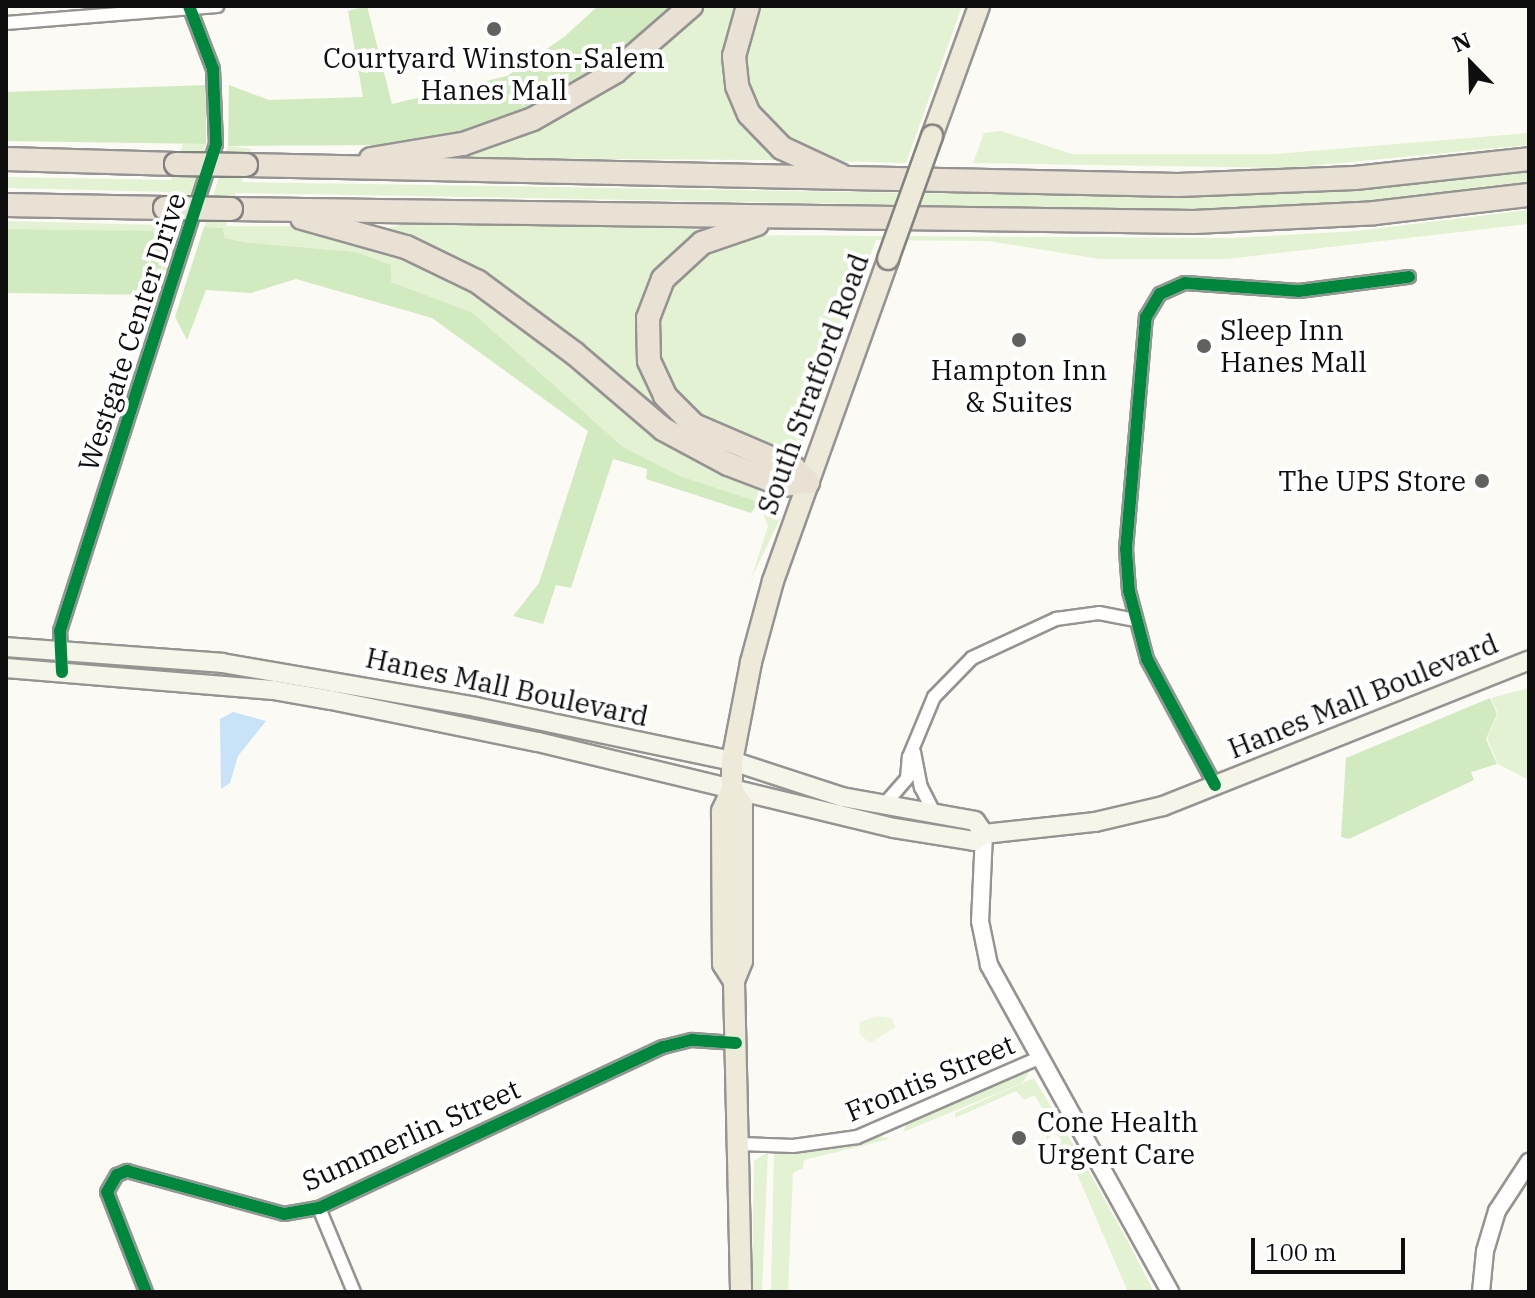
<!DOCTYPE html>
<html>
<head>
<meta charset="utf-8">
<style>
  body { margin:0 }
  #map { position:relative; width:1535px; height:1298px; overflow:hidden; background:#fcfaf4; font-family:"IBM Plex Serif",serif }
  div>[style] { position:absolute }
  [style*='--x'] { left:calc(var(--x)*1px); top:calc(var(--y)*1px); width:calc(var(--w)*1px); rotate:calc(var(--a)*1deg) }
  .green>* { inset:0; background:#e3f2d2 }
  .forest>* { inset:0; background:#d2eac0 }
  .pitch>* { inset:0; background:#edf6dc }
  .water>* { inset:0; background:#c8e2f8 }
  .roads { filter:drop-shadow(2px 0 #959492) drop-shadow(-2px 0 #959492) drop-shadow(0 2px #959492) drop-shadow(0 -2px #959492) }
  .minor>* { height:12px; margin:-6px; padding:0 6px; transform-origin:6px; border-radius:6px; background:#fffefd }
  .tertiary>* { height:16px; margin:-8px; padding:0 8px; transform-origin:8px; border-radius:8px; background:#fffefd }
  .secondary>* { height:18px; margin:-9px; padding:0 9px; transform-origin:9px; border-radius:9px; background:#f5f5ea }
  .primary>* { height:20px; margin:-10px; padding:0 10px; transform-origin:10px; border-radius:10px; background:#eeead9 }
  .motorway>* { height:22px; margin:-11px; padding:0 11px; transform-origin:11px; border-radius:11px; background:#eae1d5 }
  .bridges { filter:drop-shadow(2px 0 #82827f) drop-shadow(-2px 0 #82827f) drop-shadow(0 2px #82827f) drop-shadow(0 -2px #82827f) }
  .primary-bridge>* { height:20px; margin:-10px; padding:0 10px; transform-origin:10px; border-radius:10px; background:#eeead9 }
  .motorway-bridge>* { height:22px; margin:-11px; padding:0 11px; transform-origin:11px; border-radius:11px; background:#eae1d5 }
  .cycleway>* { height:12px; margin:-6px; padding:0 6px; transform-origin:6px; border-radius:6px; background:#00873e }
  .dots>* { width:22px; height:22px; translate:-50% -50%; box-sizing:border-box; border:4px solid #fff; border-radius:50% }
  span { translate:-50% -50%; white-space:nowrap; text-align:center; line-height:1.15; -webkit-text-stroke:8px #fff; paint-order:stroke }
  .poi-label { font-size:28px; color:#0e0e0e }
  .left { translate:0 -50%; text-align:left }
  .right { translate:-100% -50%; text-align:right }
  .street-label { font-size:28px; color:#0e0e0e }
  .frame { position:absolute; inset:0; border:8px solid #0e0e0e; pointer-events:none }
  .north { position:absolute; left:1431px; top:24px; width:80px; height:80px; -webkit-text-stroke:6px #fff; paint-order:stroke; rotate:337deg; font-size:22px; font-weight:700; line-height:32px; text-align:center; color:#0e0e0e }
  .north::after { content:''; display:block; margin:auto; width:28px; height:36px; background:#0e0e0e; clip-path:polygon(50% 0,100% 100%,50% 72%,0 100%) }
  .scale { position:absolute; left:1251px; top:1238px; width:154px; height:36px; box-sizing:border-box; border:4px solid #0e0e0e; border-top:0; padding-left:10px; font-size:24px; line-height:28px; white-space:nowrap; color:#0e0e0e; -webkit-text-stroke:6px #fff; paint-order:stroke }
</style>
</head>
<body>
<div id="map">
  <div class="green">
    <i style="clip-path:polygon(701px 6px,742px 6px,729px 52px,780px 160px,449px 158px,448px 152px,493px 141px)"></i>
    <i style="clip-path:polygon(754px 6px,962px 6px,906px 163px,834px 161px,773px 134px,742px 85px,746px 20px)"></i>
    <i style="clip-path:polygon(1001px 131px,1072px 154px,1275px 154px,1529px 133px,1529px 145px,1287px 168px,973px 163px,984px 133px)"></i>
    <i style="clip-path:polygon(208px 136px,196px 183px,167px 272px,152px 299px,173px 232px,6px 229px,6px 221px,159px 225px,170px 192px,6px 188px,6px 177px,171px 180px,183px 144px,206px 144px)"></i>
    <i style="clip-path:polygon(228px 146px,252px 149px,242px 182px,1163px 197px,1392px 187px,1529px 171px,1529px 184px,1382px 201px,1210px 210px,236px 193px,226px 226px,293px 226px,351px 235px,453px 275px,543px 338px,663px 442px,769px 491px,780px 506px,780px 519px,751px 579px,768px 526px,759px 502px,680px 476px,623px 447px,473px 313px,390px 282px,390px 265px,356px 252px,243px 242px,225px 238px,223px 228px,204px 227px)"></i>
    <i style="clip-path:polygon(1529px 210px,1529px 224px,1227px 259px,1100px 259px,988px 241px,876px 240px,803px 441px,781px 454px,717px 432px,672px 397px,652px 336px,675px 271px,737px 235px,1232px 238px,1356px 231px)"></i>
    <i style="clip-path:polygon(407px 223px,705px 228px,641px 320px,676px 426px,503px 288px,381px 230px)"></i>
    <i style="clip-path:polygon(1529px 688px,1529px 780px,1498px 764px,1487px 738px,1498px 714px,1491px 698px)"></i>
    <i style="clip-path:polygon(1025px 1071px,1029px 1073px,1022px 1083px,903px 1132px,907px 1123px)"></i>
    <i style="clip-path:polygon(1034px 1078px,1074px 1146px,1070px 1149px,1055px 1150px,1061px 1138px,1053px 1133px,1047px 1140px,1044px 1128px,1050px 1123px,1035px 1095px,1024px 1100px,1016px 1091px,955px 1118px,955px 1113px)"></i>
    <i style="clip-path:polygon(880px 1136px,890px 1139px,804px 1160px,803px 1168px,793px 1173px,788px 1292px,771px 1292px,774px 1151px,822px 1149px)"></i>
    <i style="clip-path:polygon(768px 1152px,762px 1292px,752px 1292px,754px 1161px)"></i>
    <i style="clip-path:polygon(1082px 1159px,1127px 1240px,1154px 1292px,1128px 1292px,1074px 1167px)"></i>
  </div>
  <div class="forest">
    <i style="clip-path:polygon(367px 6px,392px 104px,507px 76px,564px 37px,598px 6px,674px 6px,598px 70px,552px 98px,489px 125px,396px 145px,228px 146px,229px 85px,269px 100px,363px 97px,348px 11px)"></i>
    <i style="clip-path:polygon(206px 85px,206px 144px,6px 141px,6px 92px)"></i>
    <i style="clip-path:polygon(204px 227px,223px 228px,225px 238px,243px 242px,356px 252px,391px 265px,391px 282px,473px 313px,623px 447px,680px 476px,759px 502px,751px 513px,646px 479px,647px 469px,613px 459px,571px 588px,556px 585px,543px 624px,513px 616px,539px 583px,588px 431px,432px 318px,296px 279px,251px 293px,206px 290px,187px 340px,175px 317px)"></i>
    <i style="clip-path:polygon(6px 229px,158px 231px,173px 232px,152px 295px,6px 293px)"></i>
    <i style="clip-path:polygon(1490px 698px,1497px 714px,1486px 739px,1497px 764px,1471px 772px,1474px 780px,1349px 839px,1341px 837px,1346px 758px)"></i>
  </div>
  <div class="pitch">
    <i style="clip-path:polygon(876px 1016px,891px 1018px,896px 1027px,870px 1043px,860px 1035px,859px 1023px)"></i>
  </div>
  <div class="water">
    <i style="clip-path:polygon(233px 712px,266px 721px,238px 756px,230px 783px,221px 789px,220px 719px)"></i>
  </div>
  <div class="roads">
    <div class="minor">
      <i style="--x:6;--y:23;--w:212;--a:-4.6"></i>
      <i style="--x:62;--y:672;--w:41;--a:-92.8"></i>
      <i style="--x:60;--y:631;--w:511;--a:-72.24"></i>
      <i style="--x:216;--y:144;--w:75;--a:-92.3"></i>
      <i style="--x:213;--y:69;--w:67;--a:-110.9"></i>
      <i style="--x:914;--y:752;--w:36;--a:79"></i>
      <i style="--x:921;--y:787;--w:33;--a:63"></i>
      <i style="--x:1215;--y:785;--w:143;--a:-118.4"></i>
      <i style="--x:1147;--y:659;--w:70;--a:-104.8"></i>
      <i style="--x:1129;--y:591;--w:42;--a:-94.1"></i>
      <i style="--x:1126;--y:549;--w:233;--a:-85.1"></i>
      <i style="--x:1146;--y:317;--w:27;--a:-59"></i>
      <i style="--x:1160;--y:294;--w:27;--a:-24"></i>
      <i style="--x:1185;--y:283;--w:114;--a:4"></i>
      <i style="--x:1299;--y:291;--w:111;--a:-7.3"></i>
      <i style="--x:883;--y:806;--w:37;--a:-49"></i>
      <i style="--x:907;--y:778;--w:21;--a:-85"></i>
      <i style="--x:909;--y:757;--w:65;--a:-67.4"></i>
      <i style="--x:934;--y:697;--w:54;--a:-45.7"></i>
      <i style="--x:972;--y:658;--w:93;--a:-24.9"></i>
      <i style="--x:1056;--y:619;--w:43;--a:-7.9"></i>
      <i style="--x:1099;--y:613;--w:36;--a:11"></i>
      <i style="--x:741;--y:1144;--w:52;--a:2.2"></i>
      <i style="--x:793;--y:1146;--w:65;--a:-8"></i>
      <i style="--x:857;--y:1137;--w:201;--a:-23.5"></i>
      <i style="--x:319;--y:1208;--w:91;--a:67.4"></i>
      <i style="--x:146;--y:1292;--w:107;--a:-111.3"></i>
      <i style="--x:107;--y:1192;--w:20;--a:-60"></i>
      <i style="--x:117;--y:1175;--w:11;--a:-22"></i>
      <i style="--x:127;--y:1171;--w:163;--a:15.3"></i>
      <i style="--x:284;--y:1214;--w:36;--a:-10"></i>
      <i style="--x:319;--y:1208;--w:380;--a:-25.1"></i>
      <i style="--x:663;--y:1047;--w:30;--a:-14"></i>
      <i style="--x:692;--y:1040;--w:44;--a:3.9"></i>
    </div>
    <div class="tertiary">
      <i style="--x:984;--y:834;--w:87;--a:92.6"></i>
      <i style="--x:980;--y:921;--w:45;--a:78.4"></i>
      <i style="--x:989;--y:965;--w:374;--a:61"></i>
      <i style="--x:1481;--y:1292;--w:41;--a:-84.4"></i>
      <i style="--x:1485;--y:1251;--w:42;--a:-73.3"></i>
      <i style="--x:1497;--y:1211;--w:59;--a:-56.9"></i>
    </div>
    <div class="secondary">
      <i style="--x:6;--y:647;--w:217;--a:4.2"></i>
      <i style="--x:222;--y:663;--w:258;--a:9.8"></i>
      <i style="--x:476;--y:707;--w:262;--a:11.9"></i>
      <i style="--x:732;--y:761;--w:116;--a:18.1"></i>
      <i style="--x:842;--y:797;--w:135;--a:10.2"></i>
      <i style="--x:975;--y:821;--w:16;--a:55"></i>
      <i style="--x:6;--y:668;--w:268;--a:4.7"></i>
      <i style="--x:273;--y:690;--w:59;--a:9.8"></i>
      <i style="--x:331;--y:700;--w:211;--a:11.5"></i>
      <i style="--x:538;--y:742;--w:366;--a:13.6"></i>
      <i style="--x:894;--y:828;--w:81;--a:9.2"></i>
      <i style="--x:974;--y:841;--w:12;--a:-35"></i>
      <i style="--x:984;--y:834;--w:112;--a:-6.2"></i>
      <i style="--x:1095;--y:822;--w:70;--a:-13.2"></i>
      <i style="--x:1163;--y:806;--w:394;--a:-21.7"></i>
    </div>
    <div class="primary">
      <i style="--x:932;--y:136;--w:138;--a:-70.1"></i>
      <i style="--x:732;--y:790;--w:18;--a:56"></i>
      <i style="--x:742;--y:805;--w:156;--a:90"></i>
      <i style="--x:742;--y:961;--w:22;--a:112"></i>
      <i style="--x:734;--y:981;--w:311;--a:88.7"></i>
      <i style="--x:734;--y:981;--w:20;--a:-123"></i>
      <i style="--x:723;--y:964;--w:153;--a:-90.4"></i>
      <i style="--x:722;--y:811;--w:23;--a:-65"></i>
      <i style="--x:732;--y:790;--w:29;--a:-90"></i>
      <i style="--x:732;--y:761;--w:101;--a:-79.1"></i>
      <i style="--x:751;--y:662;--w:84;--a:-74.8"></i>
      <i style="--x:773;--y:581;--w:342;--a:-70.3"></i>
    </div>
    <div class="motorway">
      <i style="--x:748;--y:6;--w:52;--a:105.6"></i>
      <i style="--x:734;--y:56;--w:30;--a:84"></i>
      <i style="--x:737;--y:86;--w:30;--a:67"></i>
      <i style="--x:749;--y:114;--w:47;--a:45.9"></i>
      <i style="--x:782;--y:148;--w:64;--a:25"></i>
      <i style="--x:6;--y:159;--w:170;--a:1.7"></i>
      <i style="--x:371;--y:159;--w:93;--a:-9.3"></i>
      <i style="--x:463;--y:144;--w:74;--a:-19.7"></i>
      <i style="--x:533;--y:119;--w:95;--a:-29.8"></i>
      <i style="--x:615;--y:72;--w:101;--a:-41"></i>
      <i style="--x:246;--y:165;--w:932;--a:1.23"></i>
      <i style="--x:1178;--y:185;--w:177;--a:-2.3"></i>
      <i style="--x:1355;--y:178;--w:175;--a:-6.2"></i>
      <i style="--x:6;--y:205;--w:159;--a:1.1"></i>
      <i style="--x:231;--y:209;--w:963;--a:0.77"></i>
      <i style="--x:1194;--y:222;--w:181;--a:-2.8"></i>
      <i style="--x:1375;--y:213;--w:155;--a:-6.7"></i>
      <i style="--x:302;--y:218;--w:108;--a:15.6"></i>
      <i style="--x:406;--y:247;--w:80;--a:25.9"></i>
      <i style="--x:478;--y:282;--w:119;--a:36.5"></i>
      <i style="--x:574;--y:353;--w:117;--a:40.5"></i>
      <i style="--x:663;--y:429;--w:74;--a:28.3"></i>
      <i style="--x:728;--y:464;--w:59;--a:20.9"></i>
      <i style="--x:783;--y:485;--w:25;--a:-7"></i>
      <i style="--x:757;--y:224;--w:58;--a:160.9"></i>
      <i style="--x:702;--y:243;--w:53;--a:137.3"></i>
      <i style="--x:663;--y:279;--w:42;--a:111"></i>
      <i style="--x:648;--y:318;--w:43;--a:88.7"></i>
      <i style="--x:649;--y:361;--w:38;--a:65"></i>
      <i style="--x:665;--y:396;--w:41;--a:45"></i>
      <i style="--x:694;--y:425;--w:109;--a:23.3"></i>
      <i style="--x:794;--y:468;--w:20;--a:45"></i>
    </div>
  </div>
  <div class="bridges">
    <div class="primary-bridge">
      <i style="--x:888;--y:259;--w:131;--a:-70.3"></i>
    </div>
    <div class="motorway-bridge">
      <i style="--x:176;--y:164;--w:70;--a:0.8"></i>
      <i style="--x:165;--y:208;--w:66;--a:0.9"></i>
    </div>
  </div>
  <div class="cycleway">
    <i style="--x:62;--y:672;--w:41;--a:-92.8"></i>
    <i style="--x:60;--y:631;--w:511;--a:-72.24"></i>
    <i style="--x:216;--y:144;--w:75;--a:-92.3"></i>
    <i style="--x:213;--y:69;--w:67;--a:-110.9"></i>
    <i style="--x:1215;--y:785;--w:143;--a:-118.4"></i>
    <i style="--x:1147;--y:659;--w:70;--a:-104.8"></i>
    <i style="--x:1129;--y:591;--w:42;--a:-94.1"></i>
    <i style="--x:1126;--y:549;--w:233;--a:-85.1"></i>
    <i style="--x:1146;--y:317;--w:27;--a:-59"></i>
    <i style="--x:1160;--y:294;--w:27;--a:-24"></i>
    <i style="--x:1185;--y:283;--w:114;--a:4"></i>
    <i style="--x:1299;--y:291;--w:111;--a:-7.3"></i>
    <i style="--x:146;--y:1292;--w:107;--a:-111.3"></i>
    <i style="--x:107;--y:1192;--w:20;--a:-60"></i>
    <i style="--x:117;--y:1175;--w:11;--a:-22"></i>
    <i style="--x:127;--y:1171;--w:163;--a:15.3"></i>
    <i style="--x:284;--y:1214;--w:36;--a:-10"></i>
    <i style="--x:319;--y:1208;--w:380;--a:-25.1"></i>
    <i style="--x:663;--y:1047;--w:30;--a:-14"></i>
    <i style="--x:692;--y:1040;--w:44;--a:3.9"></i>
  </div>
  <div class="dots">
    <i style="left:494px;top:29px;background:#61615e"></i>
    <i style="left:1019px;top:340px;background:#61615e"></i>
    <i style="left:1204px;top:346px;background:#61615e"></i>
    <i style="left:1482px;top:481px;background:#61615e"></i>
    <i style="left:1019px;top:1138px;background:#61615e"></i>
  </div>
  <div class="poi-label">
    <span style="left:494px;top:74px">Courtyard Winston-Salem<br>Hanes Mall</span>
    <span class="left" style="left:1220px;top:346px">Sleep Inn<br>Hanes Mall</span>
    <span style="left:1019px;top:386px">Hampton Inn<br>&amp; Suites</span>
    <span class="right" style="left:1466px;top:481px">The UPS Store</span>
    <span class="left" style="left:1037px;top:1138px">Cone Health<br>Urgent Care</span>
  </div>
  <div class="street-label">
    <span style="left:132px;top:332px;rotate:-72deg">Westgate Center Drive</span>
    <span style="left:813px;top:384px;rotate:-70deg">South Stratford Road</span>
    <span style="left:507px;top:687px;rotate:12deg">Hanes Mall Boulevard</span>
    <span style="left:1363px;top:696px;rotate:-22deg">Hanes Mall Boulevard</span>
    <span style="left:930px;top:1078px;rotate:-23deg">Frontis Street</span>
    <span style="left:411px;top:1135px;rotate:-24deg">Summerlin Street</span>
  </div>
  <div class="frame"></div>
  <div class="north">N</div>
  <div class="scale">100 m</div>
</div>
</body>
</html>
